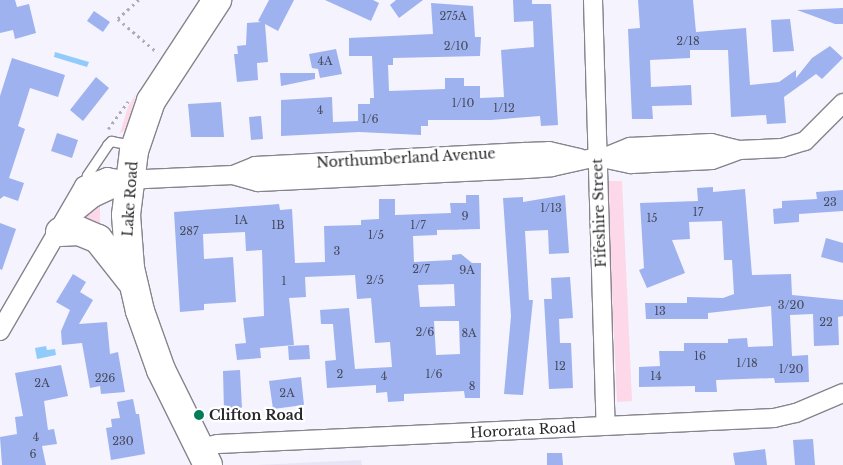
<!DOCTYPE html>
<html>
<head>
<meta charset="utf-8">
<style>
  body { margin:0 }
  #map { position:relative; width:843px; height:465px; overflow:hidden; background:#f5f3fd; font-family:"Libre Baskerville",serif }
  div>[style] { position:absolute }
  [style*='--x'] { left:calc(var(--x)*1px); top:calc(var(--y)*1px); width:calc(var(--w)*1px); rotate:calc(var(--a)*1deg) }
  .built>* { inset:0; background:#e9e5f6 }
  .green>* { inset:0; background:#fcd8e8 }
  .water>* { inset:0; background:#91cbfc }
  .building>* { inset:0; background:#9eb2f0 }
  .path>* { height:2.5px; margin-top:-1.25px; transform-origin:0; background:repeating-linear-gradient(90deg,#aeacb4 0 2.5px,transparent 0 6.5px) }
  .roads { filter:drop-shadow(1px 0 #86848c) drop-shadow(-1px 0 #86848c) drop-shadow(0 1px #86848c) drop-shadow(0 -1px #86848c) }
  .service>* { height:9px; margin:-4.5px; padding:0 4.5px; transform-origin:4.5px; border-radius:4.5px; background:#fff }
  .minor>* { height:18px; margin:-9px; padding:0 9px; transform-origin:9px; border-radius:9px; background:#fff }
  .primary>* { height:28px; margin:-14px; padding:0 14px; transform-origin:14px; border-radius:14px; background:#fff }
  .dots>* { width:14px; height:14px; translate:-50% -50%; box-sizing:border-box; border:2px solid #fff; border-radius:50% }
  span { translate:-50% -50%; white-space:nowrap; text-align:center; line-height:1.15; -webkit-text-stroke:4.5px #fff; paint-order:stroke }
  .number-label { font-size:11px; color:#464a5c }
  .number-label span { -webkit-text-stroke-width:0 }
  .street-label { font-size:14px; color:#28272b }
  .poi-label { font-size:14px; color:#28272b; font-weight:700 }
  .left { translate:0 -50%; text-align:left }
</style>
</head>
<body>
<div id="map">
  <div class="built">
    <i style="clip-path:polygon(361px 460px,362px 465px,257px 465px)"></i>
  </div>
  <div class="green">
    <i style="clip-path:polygon(136px 94px,126px 130px,120px 133px,128px 107px)"></i>
    <i style="clip-path:polygon(607px 181px,622px 181px,632px 401px,617px 402px)"></i>
    <i style="clip-path:polygon(100px 202px,100px 229px,85px 222px,83px 215px)"></i>
  </div>
  <div class="water">
    <i style="clip-path:polygon(55px 52px,89px 62px,87px 67px,54px 57px)"></i>
    <i style="clip-path:polygon(46px 346px,47px 350px,55px 349px,56px 355px,37px 359px,35px 348px)"></i>
  </div>
  <div class="building">
    <i style="clip-path:polygon(0 0,15px 0,17px 7px,29px 4px,36px 33px,15px 39px,13px 30px,0 33px)"></i>
    <i style="clip-path:polygon(269px 0,294px 0,278px 31px,265px 24px,268px 62px,257px 63px,258px 80px,237px 82px,234px 54px,238px 54px,237px 46px,246px 45px,247px 23px,261px 22px,258px 21px)"></i>
    <i style="clip-path:polygon(325px 0,373px 0,379px 3px,371px 21px)"></i>
    <i style="clip-path:polygon(396px 0,423px 0,399px 18px,390px 5px)"></i>
    <i style="clip-path:polygon(513px 0,532px 0,532px 4px,551px 4px,558px 125px,541px 126px,540px 116px,491px 120px,428px 120px,428px 126px,421px 126px,421px 135px,359px 132px,281px 136px,281px 100px,332px 97px,333px 122px,358px 121px,358px 104px,370px 104px,370px 98px,374px 98px,372px 56px,349px 56px,349px 38px,433px 34px,431px 3px,473px 6px,475px 37px,481px 37px,480px 56px,393px 58px,393px 65px,388px 65px,389px 91px,445px 89px,445px 78px,464px 78px,464px 86px,480px 86px,480px 98px,504px 97px,501px 50px,534px 47px,533px 21px,514px 22px)"></i>
    <i style="clip-path:polygon(638px 0,693px 0,696px 32px,746px 28px,750px 85px,779px 82px,796px 70px,796px 78px,812px 58px,830px 46px,843px 58px,822px 79px,816px 74px,784px 97px,786px 123px,767px 124px,766px 115px,731px 117px,728px 50px,690px 50px,690px 58px,650px 60px,651px 87px,691px 85px,692px 105px,652px 106px,653px 119px,632px 119px,628px 29px,640px 28px)"></i>
    <i style="clip-path:polygon(843px 8px,843px 24px,835px 24px,797px 10px)"></i>
    <i style="clip-path:polygon(94px 11px,110px 22px,103px 32px,87px 21px)"></i>
    <i style="clip-path:polygon(790px 19px,794px 51px,773px 52px,771px 20px)"></i>
    <i style="clip-path:polygon(336px 49px,342px 74px,320px 78px,318px 69px,312px 68px,309px 54px)"></i>
    <i style="clip-path:polygon(12px 58px,65px 75px,58px 97px,30px 88px,18px 126px,25px 129px,9px 178px,24px 183px,18px 201px,4px 196px,0 199px,0 96px)"></i>
    <i style="clip-path:polygon(280px 73px,315px 73px,315px 79px,281px 86px)"></i>
    <i style="clip-path:polygon(96px 77px,109px 88px,83px 121px,70px 110px)"></i>
    <i style="clip-path:polygon(221px 102px,224px 137px,191px 137px,188px 104px)"></i>
    <i style="clip-path:polygon(261px 116px,263px 139px,251px 140px,249px 117px)"></i>
    <i style="clip-path:polygon(57px 133px,78px 140px,72px 158px,51px 151px)"></i>
    <i style="clip-path:polygon(713px 187px,713px 192px,745px 189px,752px 275px,791px 274px,792px 295px,843px 300px,843px 316px,838px 317px,839px 345px,814px 346px,813px 314px,790px 315px,792px 356px,808px 355px,809px 382px,775px 383px,774px 378px,716px 380px,717px 392px,695px 392px,695px 386px,639px 387px,639px 367px,660px 366px,659px 351px,684px 351px,684px 343px,728px 343px,728px 339px,747px 338px,748px 347px,773px 346px,771px 306px,708px 313px,708px 319px,646px 319px,645px 303px,687px 303px,687px 297px,723px 298px,734px 294px,732px 260px,724px 260px,722px 221px,689px 222px,690px 239px,672px 240px,685px 273px,647px 288px,639px 270px,644px 268px,640px 203px,698px 201px,697px 188px)"></i>
    <i style="clip-path:polygon(843px 190px,843px 211px,799px 214px,799px 222px,774px 224px,773px 209px,782px 208px,782px 201px,817px 199px,816px 192px)"></i>
    <i style="clip-path:polygon(evenodd,466px 195px,479px 195px,480px 229px,437px 230px,437px 235px,413px 236px,414px 262px,452px 260px,452px 255px,461px 254px,472px 263px,481px 263px,480px 398px,465px 398px,464px 391px,404px 394px,404px 401px,388px 402px,387px 392px,376px 393px,376px 385px,327px 388px,325px 361px,336px 360px,333px 324px,321px 324px,320px 310px,349px 308px,355px 369px,392px 367px,390px 342px,375px 343px,371px 298px,357px 299px,355px 275px,305px 277px,306px 297px,289px 298px,294px 345px,260px 348px,261px 358px,237px 360px,235px 344px,246px 343px,243px 318px,264px 316px,262px 250px,246px 251px,245px 232px,203px 234px,204px 259px,233px 257px,236px 302px,204px 304px,204px 310px,180px 312px,174px 212px,279px 204px,280px 210px,292px 209px,295px 263px,325px 262px,324px 226px,361px 225px,361px 220px,379px 219px,379px 199px,395px 199px,395px 215px,451px 213px,450px 203px,466px 203px,466px 195px,454px 284px,455px 306px,420px 307px,418px 285px,454px 284px,466px 195px,434px 321px,459px 321px,460px 354px,436px 355px,434px 321px)"></i>
    <i style="clip-path:polygon(565px 195px,569px 253px,549px 254px,548px 230px,525px 231px,529px 300px,533px 300px,523px 395px,504px 394px,511px 316px,503px 198px,523px 197px,523px 202px)"></i>
    <i style="clip-path:polygon(0 223px,16px 229px,2px 270px,0 269px)"></i>
    <i style="clip-path:polygon(826px 238px,843px 243px,843px 263px,821px 257px)"></i>
    <i style="clip-path:polygon(73px 274px,86px 282px,80px 292px,93px 300px,79px 324px,107px 322px,110px 354px,118px 352px,125px 392px,101px 394px,100px 386px,90px 388px,82px 343px,62px 345px,61px 331px,70px 310px,56px 302px)"></i>
    <i style="clip-path:polygon(570px 277px,573px 318px,559px 319px,560px 343px,571px 343px,573px 388px,549px 389px,544px 299px,552px 299px,551px 278px)"></i>
    <i style="clip-path:polygon(309px 345px,310px 359px,289px 360px,288px 346px)"></i>
    <i style="clip-path:polygon(61px 365px,68px 396px,44px 401px,48px 430px,54px 429px,57px 444px,42px 446px,46px 465px,2px 465px,0 437px,17px 434px,15px 417px,23px 416px,15px 373px)"></i>
    <i style="clip-path:polygon(240px 370px,242px 409px,224px 410px,223px 371px)"></i>
    <i style="clip-path:polygon(301px 377px,304px 405px,273px 409px,269px 381px)"></i>
    <i style="clip-path:polygon(133px 399px,136px 414px,139px 414px,145px 454px,111px 460px,106px 428px,112px 427px,111px 419px,120px 418px,117px 402px)"></i>
    <i style="clip-path:polygon(813px 439px,815px 465px,795px 465px,793px 440px)"></i>
    <i style="clip-path:polygon(765px 449px,767px 465px,735px 465px,733px 453px)"></i>
    <i style="clip-path:polygon(547px 453px,562px 453px,563px 465px,547px 465px)"></i>
  </div>
  <div class="path">
    <i style="--x:139;--y:0;--w:28;--a:138"></i>
    <i style="--x:118;--y:19;--w:52;--a:40.4"></i>
    <i style="--x:108;--y:129;--w:34;--a:-54"></i>
  </div>
  <div class="roads">
    <div class="service">
      <i style="--x:84;--y:186;--w:11;--a:-75"></i>
      <i style="--x:87;--y:175;--w:36;--a:-56"></i>
      <i style="--x:107;--y:145;--w:6;--a:-45"></i>
      <i style="--x:111;--y:141;--w:21;--a:11"></i>
    </div>
    <div class="minor">
      <i style="--x:593;--y:0;--w:426;--a:88.3"></i>
      <i style="--x:605;--y:157;--w:27;--a:-22"></i>
      <i style="--x:630;--y:147;--w:81;--a:-2.8"></i>
      <i style="--x:711;--y:143;--w:29;--a:14"></i>
      <i style="--x:233;--y:175;--w:24;--a:-22"></i>
      <i style="--x:255;--y:166;--w:270;--a:-3"></i>
      <i style="--x:525;--y:152;--w:24;--a:-2"></i>
      <i style="--x:549;--y:151;--w:32;--a:13"></i>
      <i style="--x:66;--y:220;--w:35;--a:-39"></i>
      <i style="--x:93;--y:198;--w:40;--a:-25"></i>
      <i style="--x:129;--y:181;--w:16;--a:-7"></i>
      <i style="--x:145;--y:179;--w:88;--a:-2.6"></i>
      <i style="--x:233;--y:175;--w:26;--a:16"></i>
      <i style="--x:258;--y:182;--w:268;--a:-2.8"></i>
      <i style="--x:526;--y:169;--w:26;--a:-4"></i>
      <i style="--x:552;--y:167;--w:46;--a:-12.5"></i>
      <i style="--x:597;--y:157;--w:35;--a:12"></i>
      <i style="--x:631;--y:164;--w:81;--a:-2.8"></i>
      <i style="--x:712;--y:160;--w:29;--a:-20"></i>
      <i style="--x:739;--y:150;--w:43;--a:-2.7"></i>
      <i style="--x:782;--y:148;--w:24;--a:-17"></i>
      <i style="--x:805;--y:141;--w:54;--a:-45"></i>
      <i style="--x:0;--y:331;--w:168;--a:-59.9"></i>
      <i style="--x:84;--y:186;--w:25;--a:-21"></i>
      <i style="--x:107;--y:177;--w:22;--a:10"></i>
      <i style="--x:200;--y:448;--w:18;--a:-13"></i>
      <i style="--x:218;--y:444;--w:557;--a:-2.68"></i>
      <i style="--x:774;--y:418;--w:23;--a:-13"></i>
      <i style="--x:796;--y:413;--w:51;--a:-23.1"></i>
    </div>
    <div class="primary">
      <i style="--x:60;--y:232;--w:19;--a:-3"></i>
      <i style="--x:79;--y:231;--w:21;--a:23"></i>
      <i style="--x:98;--y:239;--w:53;--a:51.8"></i>
      <i style="--x:208;--y:465;--w:106;--a:-116.3"></i>
      <i style="--x:161;--y:370;--w:63;--a:-109.6"></i>
      <i style="--x:140;--y:311;--w:44;--a:-103.1"></i>
      <i style="--x:130;--y:268;--w:53;--a:-94.3"></i>
      <i style="--x:126;--y:215;--w:64;--a:-82.9"></i>
      <i style="--x:134;--y:151;--w:53;--a:-71.2"></i>
      <i style="--x:151;--y:101;--w:121;--a:-56.8"></i>
    </div>
  </div>
  <div class="dots">
    <i style="left:199px;top:415px;background:#037c59"></i>
  </div>
  <div class="number-label">
    <span style="left:453px;top:16px">275A</span>
    <span style="left:688px;top:41px">2/18</span>
    <span style="left:456px;top:46px">2/10</span>
    <span style="left:325px;top:61px">4A</span>
    <span style="left:463px;top:103px">1/10</span>
    <span style="left:504px;top:108px">1/12</span>
    <span style="left:320px;top:110px">4</span>
    <span style="left:370px;top:119px">1/6</span>
    <span style="left:830px;top:202px">23</span>
    <span style="left:551px;top:208px">1/13</span>
    <span style="left:698px;top:212px">17</span>
    <span style="left:465px;top:216px">9</span>
    <span style="left:652px;top:218px">15</span>
    <span style="left:241px;top:220px">1A</span>
    <span style="left:278px;top:225px">1B</span>
    <span style="left:418px;top:225px">1/7</span>
    <span style="left:189px;top:231px">287</span>
    <span style="left:376px;top:235px">1/5</span>
    <span style="left:337px;top:251px">3</span>
    <span style="left:421px;top:269px">2/7</span>
    <span style="left:467px;top:270px">9A</span>
    <span style="left:375px;top:280px">2/5</span>
    <span style="left:284px;top:281px">1</span>
    <span style="left:791px;top:305px">3/20</span>
    <span style="left:660px;top:311px">13</span>
    <span style="left:826px;top:322px">22</span>
    <span style="left:425px;top:332px">2/6</span>
    <span style="left:469px;top:333px">8A</span>
    <span style="left:700px;top:356px">16</span>
    <span style="left:747px;top:363px">1/18</span>
    <span style="left:560px;top:366px">12</span>
    <span style="left:791px;top:369px">1/20</span>
    <span style="left:340px;top:374px">2</span>
    <span style="left:434px;top:374px">1/6</span>
    <span style="left:384px;top:376px">4</span>
    <span style="left:656px;top:376px">14</span>
    <span style="left:105px;top:378px">226</span>
    <span style="left:42px;top:383px">2A</span>
    <span style="left:472px;top:386px">8</span>
    <span style="left:287px;top:393px">2A</span>
    <span style="left:36px;top:437px">4</span>
    <span style="left:123px;top:441px">230</span>
    <span style="left:33px;top:454px">6</span>
  </div>
  <div class="street-label">
    <span style="left:406px;top:158px;rotate:-3deg">Northumberland Avenue</span>
    <span style="left:130px;top:199px;rotate:-86deg">Lake Road</span>
    <span style="left:599px;top:213px;rotate:-92deg">Fifeshire Street</span>
    <span style="left:523px;top:430px;rotate:-3deg">Hororata Road</span>
  </div>
  <div class="poi-label">
    <span class="left" style="left:209px;top:415px">Clifton Road</span>
  </div>
</div>
</body>
</html>
